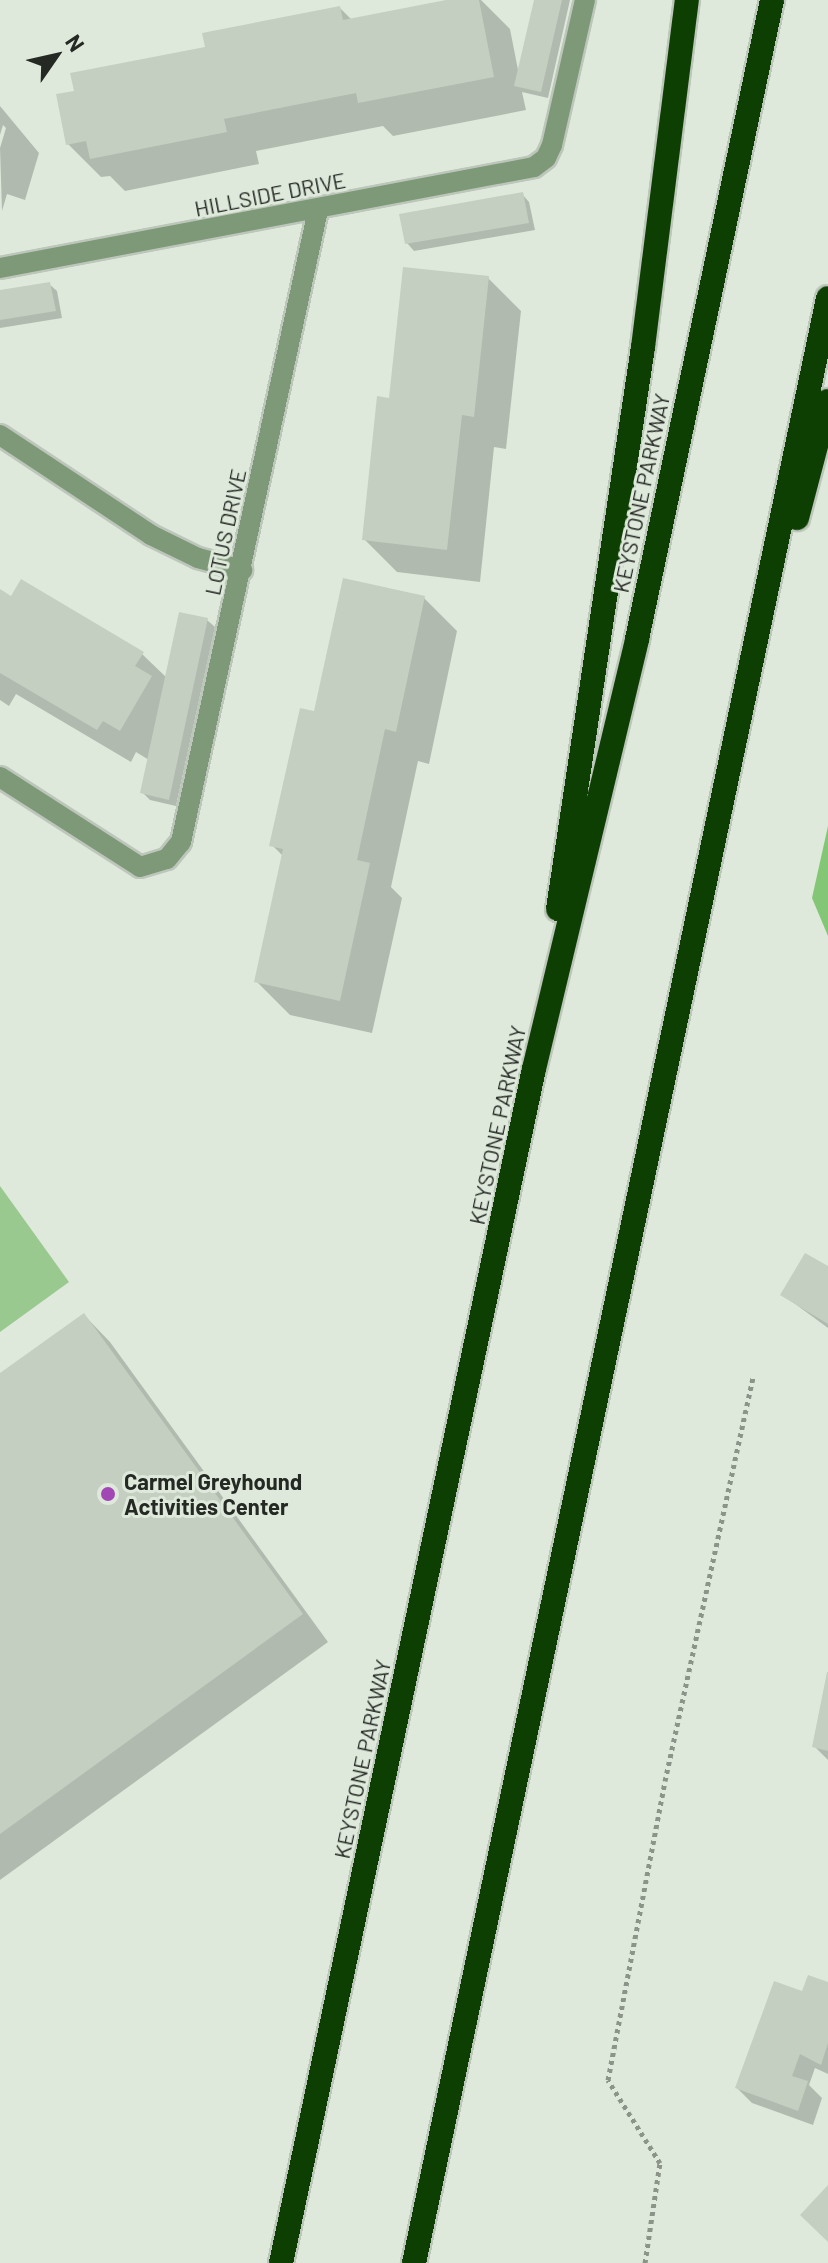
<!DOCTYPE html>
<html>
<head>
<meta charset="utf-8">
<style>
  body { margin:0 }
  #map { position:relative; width:828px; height:2263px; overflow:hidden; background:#dee9db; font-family:Barlow,sans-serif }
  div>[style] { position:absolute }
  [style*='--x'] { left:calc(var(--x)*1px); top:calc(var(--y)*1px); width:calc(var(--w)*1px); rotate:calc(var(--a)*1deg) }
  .green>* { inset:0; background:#99c98f }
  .forest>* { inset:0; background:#83c676 }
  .shadow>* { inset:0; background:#0003 }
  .building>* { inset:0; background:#c4cfc1 }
  .path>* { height:5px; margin-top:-2.5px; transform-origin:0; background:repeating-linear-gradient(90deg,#8c948a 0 4px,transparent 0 8px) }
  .roads { filter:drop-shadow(2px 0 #bdc6ba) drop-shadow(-2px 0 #bdc6ba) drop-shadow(0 2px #bdc6ba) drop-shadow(0 -2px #bdc6ba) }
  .minor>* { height:20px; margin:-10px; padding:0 10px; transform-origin:10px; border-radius:10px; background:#7d9977 }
  .motorway>* { height:24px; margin:-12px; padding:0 12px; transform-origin:12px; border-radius:12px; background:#0c3f01 }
  .dots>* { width:22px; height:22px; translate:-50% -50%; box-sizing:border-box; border:4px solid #dee9db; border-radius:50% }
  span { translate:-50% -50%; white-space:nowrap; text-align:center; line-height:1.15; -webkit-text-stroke:6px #dee9db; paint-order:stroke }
  .street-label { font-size:22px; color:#242923 }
  .poi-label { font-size:22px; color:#242923; font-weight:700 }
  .left { translate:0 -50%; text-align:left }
  .north { position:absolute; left:16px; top:16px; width:80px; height:80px; -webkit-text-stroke:6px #dee9db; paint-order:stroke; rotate:56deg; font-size:22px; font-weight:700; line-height:32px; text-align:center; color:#242923 }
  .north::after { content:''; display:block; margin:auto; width:28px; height:36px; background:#242923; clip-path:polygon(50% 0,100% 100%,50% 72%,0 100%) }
</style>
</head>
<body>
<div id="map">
  <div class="green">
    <i style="clip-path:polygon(0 1186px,69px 1282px,0 1332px)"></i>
  </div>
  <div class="forest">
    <i style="clip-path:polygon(828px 826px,828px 936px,812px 898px)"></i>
  </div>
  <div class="shadow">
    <i style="clip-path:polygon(457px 0,481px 0,510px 29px,519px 75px,536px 0,570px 0,548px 98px,522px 92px,526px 110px,393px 136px,383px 126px,256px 151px,259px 164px,125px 191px,110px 176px,101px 177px,68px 144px,76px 92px,340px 8px,352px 20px)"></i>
    <i style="clip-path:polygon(0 106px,39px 153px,25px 200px,7px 194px,2px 211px,0 148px,6px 128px,3px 125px,0 135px)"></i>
    <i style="clip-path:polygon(522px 194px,529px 202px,535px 230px,414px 251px,407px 243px)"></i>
    <i style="clip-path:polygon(488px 278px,521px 311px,506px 449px,494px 447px,480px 582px,397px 572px,364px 539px,391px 400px)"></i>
    <i style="clip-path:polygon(49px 284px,57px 291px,62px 318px,0 328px,0 292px)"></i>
    <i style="clip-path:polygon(0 592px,142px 654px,167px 678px,207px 620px,215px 627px,176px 806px,150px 800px,142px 792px,149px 760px,136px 752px,131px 762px,16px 694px,9px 706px,0 700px)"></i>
    <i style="clip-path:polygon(424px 598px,457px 631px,429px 764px,418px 761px,391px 887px,402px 898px,372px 1033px,290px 1015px,256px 981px,284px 857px,272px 845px,315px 714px)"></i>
    <i style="clip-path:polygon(828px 1269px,828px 1328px,783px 1295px)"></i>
    <i style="clip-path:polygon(84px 1315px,110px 1342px,328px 1642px,0 1880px,0 1376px)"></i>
    <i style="clip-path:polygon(828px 1675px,828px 1760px,814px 1746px)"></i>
    <i style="clip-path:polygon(828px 1984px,828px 2074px,815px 2068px,809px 2085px,822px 2098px,813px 2125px,752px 2103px,737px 2088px,803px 1993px)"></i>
  </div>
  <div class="building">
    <i style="clip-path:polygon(446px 0,479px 0,494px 77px,358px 103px,356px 93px,224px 119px,227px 132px,90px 159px,86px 141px,66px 145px,56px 94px,74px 91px,70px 73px,205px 47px,202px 33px,340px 6px,343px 20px)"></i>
    <i style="clip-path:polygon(534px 0,562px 0,541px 92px,514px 86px)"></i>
    <i style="clip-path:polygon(523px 192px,529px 223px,405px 244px,399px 214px)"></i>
    <i style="clip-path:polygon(403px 267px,489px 276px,474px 417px,462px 415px,447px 550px,362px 540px,377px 396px,389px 398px)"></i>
    <i style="clip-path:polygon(50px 282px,56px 311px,0 320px,0 290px)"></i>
    <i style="clip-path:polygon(343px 578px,425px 596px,396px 732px,385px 729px,357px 860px,370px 863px,340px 1001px,254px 982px,283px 849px,269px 846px,300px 708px,314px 711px)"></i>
    <i style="clip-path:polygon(21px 579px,144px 652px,135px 666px,152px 676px,120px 731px,103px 721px,97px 730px,0 673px,0 589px,11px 596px)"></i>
    <i style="clip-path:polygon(179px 612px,208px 618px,169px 800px,140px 793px)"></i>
    <i style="clip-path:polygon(805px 1253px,828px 1266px,828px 1324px,780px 1295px)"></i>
    <i style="clip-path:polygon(84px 1313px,303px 1614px,0 1834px,0 1373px)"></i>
    <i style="clip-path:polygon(827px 1672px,828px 1672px,828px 1751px,812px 1747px)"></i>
    <i style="clip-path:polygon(808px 1975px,828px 1982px,828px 2043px,821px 2065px,800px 2054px,792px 2076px,808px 2081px,798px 2111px,735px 2088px,774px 1981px,802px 1991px)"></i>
    <i style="clip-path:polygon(828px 2185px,828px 2242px,800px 2215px)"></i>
  </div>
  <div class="path">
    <i style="--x:645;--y:2263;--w:101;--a:-81.5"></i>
    <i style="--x:660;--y:2163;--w:98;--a:-122.1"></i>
    <i style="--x:608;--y:2080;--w:304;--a:-79.2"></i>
    <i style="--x:665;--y:1781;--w:413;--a:-77.7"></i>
  </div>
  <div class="roads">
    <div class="minor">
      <i style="--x:0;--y:268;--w:543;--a:-10.71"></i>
      <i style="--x:534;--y:167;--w:15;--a:-37"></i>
      <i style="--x:546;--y:158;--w:14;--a:-65"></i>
      <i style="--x:552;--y:145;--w:149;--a:-77.2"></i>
      <i style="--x:0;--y:435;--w:181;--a:33.5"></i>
      <i style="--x:151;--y:535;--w:52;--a:26.1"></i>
      <i style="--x:198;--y:558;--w:46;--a:15.3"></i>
      <i style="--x:0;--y:777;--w:166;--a:32.7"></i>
      <i style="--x:140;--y:867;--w:28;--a:-17"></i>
      <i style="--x:167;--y:859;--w:22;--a:-51"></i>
      <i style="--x:181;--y:842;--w:647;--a:-77.77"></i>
    </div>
    <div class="motorway">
      <i style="--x:797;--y:518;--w:121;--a:-75.2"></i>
      <i style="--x:558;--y:909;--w:568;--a:-81.4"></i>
      <i style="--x:643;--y:347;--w:350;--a:-82.8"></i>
      <i style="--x:281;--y:2263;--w:1221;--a:-78.04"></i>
      <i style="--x:534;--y:1069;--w:442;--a:-76.5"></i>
      <i style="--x:637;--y:639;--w:653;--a:-78.07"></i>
      <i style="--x:414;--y:2263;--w:2008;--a:-78.1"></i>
    </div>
  </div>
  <div class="dots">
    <i style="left:108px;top:1494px;background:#a148b4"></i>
  </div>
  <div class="street-label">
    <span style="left:270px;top:194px;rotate:-11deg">HILLSIDE DRIVE</span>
    <span style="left:641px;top:493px;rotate:-78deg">KEYSTONE PARKWAY</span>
    <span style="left:225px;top:532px;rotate:-78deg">LOTUS DRIVE</span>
    <span style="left:497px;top:1125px;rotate:-78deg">KEYSTONE PARKWAY</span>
    <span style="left:362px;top:1759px;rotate:-78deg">KEYSTONE PARKWAY</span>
  </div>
  <div class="poi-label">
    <span class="left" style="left:124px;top:1494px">Carmel Greyhound<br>Activities Center</span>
  </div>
  <div class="north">N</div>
</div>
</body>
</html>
